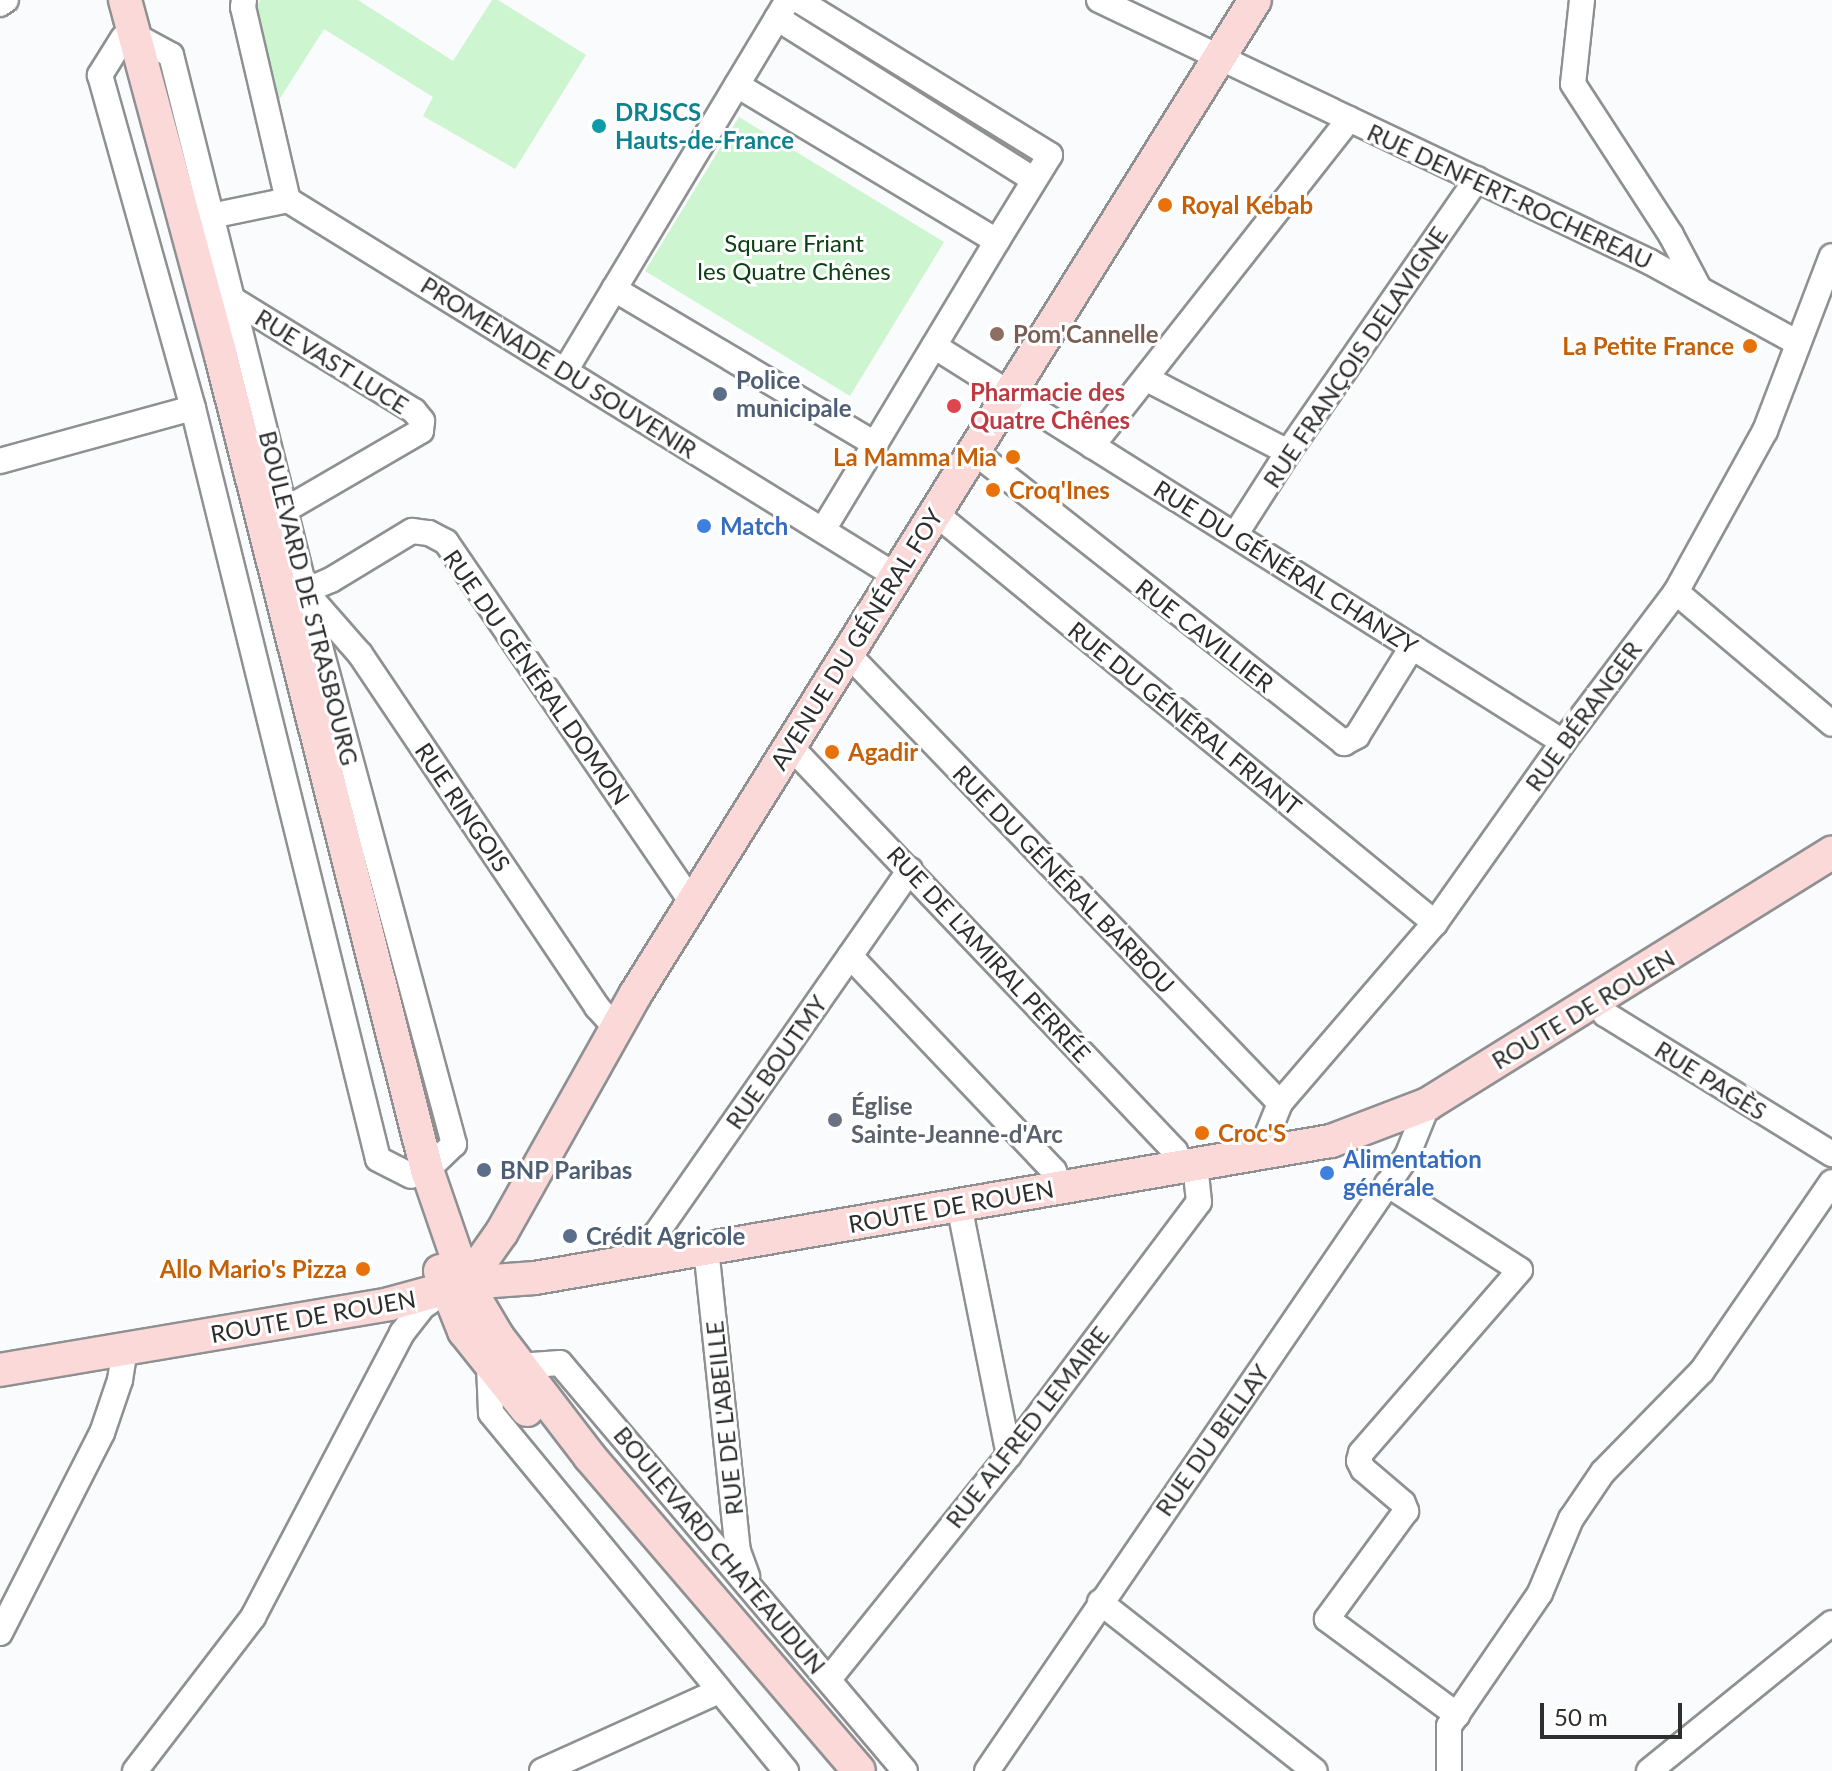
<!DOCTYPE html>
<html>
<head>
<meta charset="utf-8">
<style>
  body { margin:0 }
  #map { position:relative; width:1832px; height:1771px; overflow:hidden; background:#fafbfd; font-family:Lato,sans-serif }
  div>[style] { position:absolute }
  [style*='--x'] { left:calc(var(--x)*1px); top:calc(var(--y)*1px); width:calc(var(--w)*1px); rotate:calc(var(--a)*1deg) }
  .green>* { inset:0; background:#cdf5cf }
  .roads { filter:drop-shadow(2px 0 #8f9092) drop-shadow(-2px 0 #8f9092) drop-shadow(0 2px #8f9092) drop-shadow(0 -2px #8f9092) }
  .minor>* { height:24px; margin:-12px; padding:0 12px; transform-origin:12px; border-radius:12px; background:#fff }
  .major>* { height:32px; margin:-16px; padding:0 16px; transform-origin:16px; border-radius:16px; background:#fcd9d9 }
  .dots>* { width:22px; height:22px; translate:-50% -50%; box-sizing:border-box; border:4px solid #fff; border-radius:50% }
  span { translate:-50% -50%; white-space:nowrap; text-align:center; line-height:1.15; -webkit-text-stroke:6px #fff; paint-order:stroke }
  .culture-label { font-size:24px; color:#0d838f; font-weight:700 }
  .left { translate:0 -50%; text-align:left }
  .street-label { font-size:24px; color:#2d2e2e }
  .food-label { font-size:24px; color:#c56008; font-weight:700 }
  .right { translate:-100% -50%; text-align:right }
  .park-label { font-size:24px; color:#0c4015 }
  .education-label { font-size:24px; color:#785e54; font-weight:700 }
  .service-label { font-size:24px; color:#4e5e75; font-weight:700 }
  .health-label { font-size:24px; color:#be3a42; font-weight:700 }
  .shop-label { font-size:24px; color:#366cbe; font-weight:700 }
  .worship-label { font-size:24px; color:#5b616d; font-weight:700 }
  .scale { position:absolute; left:1540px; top:1703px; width:142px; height:36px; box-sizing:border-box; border:4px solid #2d2e2e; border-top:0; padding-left:10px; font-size:24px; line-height:28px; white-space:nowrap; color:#2d2e2e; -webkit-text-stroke:6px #fff; paint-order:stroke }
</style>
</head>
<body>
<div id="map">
  <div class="green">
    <i style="clip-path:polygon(260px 0,358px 0,453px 61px,492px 0,498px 0,586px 55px,515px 169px,423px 116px,433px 97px,324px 29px,279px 100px,256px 9px)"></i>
    <i style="clip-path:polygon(739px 117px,944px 242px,850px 396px,645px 271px)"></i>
  </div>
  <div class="roads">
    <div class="minor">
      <i style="--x:244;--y:0;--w:7;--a:98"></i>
      <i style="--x:243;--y:7;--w:198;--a:76.9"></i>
      <i style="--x:1099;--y:0;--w:610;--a:25.43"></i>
      <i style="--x:1650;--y:262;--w:166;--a:28.7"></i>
      <i style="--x:1582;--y:0;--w:84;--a:96.1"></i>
      <i style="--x:1573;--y:84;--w:180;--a:57"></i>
      <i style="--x:1671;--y:235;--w:60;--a:62.2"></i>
      <i style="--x:0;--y:4;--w:7;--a:-34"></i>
      <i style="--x:777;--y:18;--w:302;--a:32.2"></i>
      <i style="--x:134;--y:35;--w:42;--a:28.4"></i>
      <i style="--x:171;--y:55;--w:552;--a:75.96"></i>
      <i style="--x:305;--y:591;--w:573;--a:74.92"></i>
      <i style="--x:454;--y:1144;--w:37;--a:136"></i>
      <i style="--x:123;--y:38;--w:44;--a:121.9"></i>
      <i style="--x:100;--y:75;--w:346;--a:74.4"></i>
      <i style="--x:193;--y:408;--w:773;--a:76.16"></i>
      <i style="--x:378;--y:1159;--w:37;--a:27"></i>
      <i style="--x:737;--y:85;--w:303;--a:31"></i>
      <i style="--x:997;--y:241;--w:101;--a:-58.4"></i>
      <i style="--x:1050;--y:155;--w:296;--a:-148.4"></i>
      <i style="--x:211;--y:216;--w:79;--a:-11.7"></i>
      <i style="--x:288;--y:200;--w:715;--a:31.73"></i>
      <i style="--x:614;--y:289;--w:304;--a:30.7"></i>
      <i style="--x:875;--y:444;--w:100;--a:121.2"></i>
      <i style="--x:232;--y:299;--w:214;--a:31.6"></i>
      <i style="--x:414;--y:411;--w:13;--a:51"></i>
      <i style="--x:422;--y:421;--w:10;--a:96"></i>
      <i style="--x:421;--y:431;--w:157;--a:149.8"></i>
      <i style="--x:934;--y:346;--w:743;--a:32.19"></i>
      <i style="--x:565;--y:371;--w:433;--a:-59"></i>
      <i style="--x:1147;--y:379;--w:159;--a:27.4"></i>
      <i style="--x:875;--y:444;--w:237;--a:-59"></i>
      <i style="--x:1092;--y:446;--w:416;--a:-51.8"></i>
      <i style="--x:972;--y:450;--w:474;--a:38.2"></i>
      <i style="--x:1344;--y:743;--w:15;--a:-28"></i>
      <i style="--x:1357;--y:736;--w:105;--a:-58.3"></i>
      <i style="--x:0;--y:461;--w:200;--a:-15.4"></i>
      <i style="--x:935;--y:513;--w:647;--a:39.35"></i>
      <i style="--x:1235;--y:535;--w:98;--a:-57.4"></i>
      <i style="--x:1288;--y:452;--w:332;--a:-55.3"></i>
      <i style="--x:305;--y:591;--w:28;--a:-23"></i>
      <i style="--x:331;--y:580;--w:95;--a:-31.2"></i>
      <i style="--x:412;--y:531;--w:17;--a:7"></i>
      <i style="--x:429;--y:533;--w:19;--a:28"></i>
      <i style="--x:446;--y:542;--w:436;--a:55.7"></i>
      <i style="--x:1676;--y:592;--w:204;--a:40.2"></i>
      <i style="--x:309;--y:596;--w:77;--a:48.7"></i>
      <i style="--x:360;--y:654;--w:425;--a:56.1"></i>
      <i style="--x:597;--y:1007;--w:27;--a:48"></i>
      <i style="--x:848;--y:654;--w:623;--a:46.11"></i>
      <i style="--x:790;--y:746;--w:559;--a:46.45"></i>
      <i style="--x:1175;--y:1151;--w:17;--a:73"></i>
      <i style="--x:850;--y:956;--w:296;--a:46.5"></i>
      <i style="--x:1054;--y:1171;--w:18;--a:74"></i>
      <i style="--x:1596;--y:1000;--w:17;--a:57"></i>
      <i style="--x:1605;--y:1014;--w:267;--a:31.7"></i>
      <i style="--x:1271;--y:1151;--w:18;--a:-99"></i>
      <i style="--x:1268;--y:1133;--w:32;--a:-68"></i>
      <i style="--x:1280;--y:1103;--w:238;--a:-49.3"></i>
      <i style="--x:1435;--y:923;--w:222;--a:-54.7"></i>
      <i style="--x:1563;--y:742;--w:188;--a:-53"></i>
      <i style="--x:1676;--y:592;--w:184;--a:-61.1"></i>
      <i style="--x:1765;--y:431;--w:187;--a:-69.1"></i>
      <i style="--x:1387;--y:1184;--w:158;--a:32.9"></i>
      <i style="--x:1520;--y:1270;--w:242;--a:131"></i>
      <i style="--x:1361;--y:1453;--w:8;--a:104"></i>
      <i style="--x:1359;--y:1461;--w:9;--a:63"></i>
      <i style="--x:1363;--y:1469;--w:52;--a:40.4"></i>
      <i style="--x:1403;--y:1503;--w:9;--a:69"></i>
      <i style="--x:1406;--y:1511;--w:134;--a:126.2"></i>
      <i style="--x:1327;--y:1619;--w:162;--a:36.4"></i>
      <i style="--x:959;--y:1205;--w:255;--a:78.7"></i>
      <i style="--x:706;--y:1248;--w:305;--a:84"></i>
      <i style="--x:738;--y:1551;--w:27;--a:70"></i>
      <i style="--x:649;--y:1258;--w:25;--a:-74"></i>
      <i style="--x:656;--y:1234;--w:444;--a:-55.1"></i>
      <i style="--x:489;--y:1365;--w:48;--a:87.6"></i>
      <i style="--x:491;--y:1413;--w:464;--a:50.5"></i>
      <i style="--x:518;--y:1366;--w:42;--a:-4.1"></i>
      <i style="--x:560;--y:1363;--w:534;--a:49.78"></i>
      <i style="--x:1100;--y:1602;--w:273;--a:38.2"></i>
      <i style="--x:0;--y:1633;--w:225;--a:-63"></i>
      <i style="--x:102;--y:1433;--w:56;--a:-71.2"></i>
      <i style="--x:120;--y:1380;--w:31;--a:-81"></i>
      <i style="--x:829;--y:1679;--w:287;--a:-51.2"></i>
      <i style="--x:1009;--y:1455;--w:316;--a:-53.1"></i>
      <i style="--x:1199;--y:1202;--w:38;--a:-96"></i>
      <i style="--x:135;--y:1771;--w:194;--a:-52.5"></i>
      <i style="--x:253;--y:1617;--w:321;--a:-62.3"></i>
      <i style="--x:402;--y:1333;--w:33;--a:-52"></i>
      <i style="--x:422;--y:1307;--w:23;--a:-34"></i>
      <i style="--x:542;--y:1771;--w:194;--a:-24.3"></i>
      <i style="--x:987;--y:1771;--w:745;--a:-55.67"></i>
      <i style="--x:1407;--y:1156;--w:56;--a:-68"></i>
      <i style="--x:1449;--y:1771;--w:45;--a:-90"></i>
      <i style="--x:1449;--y:1726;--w:161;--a:-55.6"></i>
      <i style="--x:1540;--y:1593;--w:80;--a:-67.3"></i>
      <i style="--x:1571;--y:1519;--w:57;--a:-55.8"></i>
      <i style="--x:1603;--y:1472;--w:141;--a:-45.6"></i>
      <i style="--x:1702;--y:1371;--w:229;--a:-55.5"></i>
      <i style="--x:1649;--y:1771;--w:235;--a:-39"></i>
    </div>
    <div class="major">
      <i style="--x:125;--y:0;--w:369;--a:74.9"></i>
      <i style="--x:221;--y:356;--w:840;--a:75.8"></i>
      <i style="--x:427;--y:1170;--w:120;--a:71"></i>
      <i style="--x:466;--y:1283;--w:63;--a:59.3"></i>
      <i style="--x:498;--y:1337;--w:151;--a:52.5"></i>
      <i style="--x:590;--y:1457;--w:413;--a:49.4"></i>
      <i style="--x:440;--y:1271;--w:65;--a:68.2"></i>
      <i style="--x:464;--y:1331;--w:101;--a:51.4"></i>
      <i style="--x:466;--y:1283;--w:62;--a:-54.8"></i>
      <i style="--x:502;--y:1232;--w:272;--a:-60.7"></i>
      <i style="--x:635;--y:995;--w:1172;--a:-58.07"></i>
      <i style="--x:0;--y:1370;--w:395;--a:-9.6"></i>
      <i style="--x:389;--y:1304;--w:80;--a:-15.3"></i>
      <i style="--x:466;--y:1283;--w:69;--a:-4.1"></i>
      <i style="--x:535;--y:1278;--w:808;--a:-9.77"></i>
      <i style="--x:1331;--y:1141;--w:104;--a:-20.9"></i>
      <i style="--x:1428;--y:1104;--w:476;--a:-31.9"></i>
    </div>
  </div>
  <div class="dots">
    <i style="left:599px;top:126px;background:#0f9aa8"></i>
    <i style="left:1165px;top:205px;background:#e8710a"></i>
    <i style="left:997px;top:334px;background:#8d6e63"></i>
    <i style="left:1750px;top:346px;background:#e8710a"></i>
    <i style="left:720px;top:394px;background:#5c6f8a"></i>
    <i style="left:954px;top:406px;background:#e0444e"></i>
    <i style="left:1013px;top:457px;background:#e8710a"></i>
    <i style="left:993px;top:490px;background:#e8710a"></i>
    <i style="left:704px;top:526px;background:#3f7fe0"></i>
    <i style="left:832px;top:752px;background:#e8710a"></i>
    <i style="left:835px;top:1120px;background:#6b7280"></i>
    <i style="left:1202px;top:1133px;background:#e8710a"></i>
    <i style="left:484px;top:1170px;background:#5c6f8a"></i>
    <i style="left:1327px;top:1173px;background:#3f7fe0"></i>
    <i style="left:570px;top:1236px;background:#5c6f8a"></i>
    <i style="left:363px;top:1269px;background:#e8710a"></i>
  </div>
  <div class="culture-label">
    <span class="left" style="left:615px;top:126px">DRJSCS<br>Hauts-de-France</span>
  </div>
  <div class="street-label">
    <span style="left:1510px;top:196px;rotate:25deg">RUE DENFERT-ROCHEREAU</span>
    <span style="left:1355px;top:357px;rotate:-56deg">RUE FRANÇOIS DELAVIGNE</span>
    <span style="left:332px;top:361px;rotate:32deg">RUE VAST LUCE</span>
    <span style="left:559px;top:367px;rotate:32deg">PROMENADE DU SOUVENIR</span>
    <span style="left:1286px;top:567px;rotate:32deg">RUE DU GÉNÉRAL CHANZY</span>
    <span style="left:309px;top:598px;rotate:76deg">BOULEVARD DE STRASBOURG</span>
    <span style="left:1205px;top:635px;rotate:38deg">RUE CAVILLIER</span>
    <span style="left:856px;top:639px;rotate:-58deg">AVENUE DU GÉNÉRAL FOY</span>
    <span style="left:537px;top:677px;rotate:55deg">RUE DU GÉNÉRAL DOMON</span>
    <span style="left:1583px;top:716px;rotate:-54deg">RUE BÉRANGER</span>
    <span style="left:1185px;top:718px;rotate:39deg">RUE DU GÉNÉRAL FRIANT</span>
    <span style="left:463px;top:807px;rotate:56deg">RUE RINGOIS</span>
    <span style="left:1064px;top:879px;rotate:46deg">RUE DU GÉNÉRAL BARBOU</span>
    <span style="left:989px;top:954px;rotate:47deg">RUE DE L'AMIRAL PERRÉE</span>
    <span style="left:1583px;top:1009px;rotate:-31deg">ROUTE DE ROUEN</span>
    <span style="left:776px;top:1062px;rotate:-55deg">RUE BOUTMY</span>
    <span style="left:1711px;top:1080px;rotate:32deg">RUE PAGÈS</span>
    <span style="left:951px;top:1206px;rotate:-10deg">ROUTE DE ROUEN</span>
    <span style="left:313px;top:1316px;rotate:-10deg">ROUTE DE ROUEN</span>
    <span style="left:724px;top:1418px;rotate:-96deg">RUE DE L'ABEILLE</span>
    <span style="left:1027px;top:1427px;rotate:-52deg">RUE ALFRED LEMAIRE</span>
    <span style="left:1212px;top:1440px;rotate:-55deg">RUE DU BELLAY</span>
    <span style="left:720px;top:1550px;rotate:50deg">BOULEVARD CHATEAUDUN</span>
  </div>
  <div class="food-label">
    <span class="left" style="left:1181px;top:205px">Royal Kebab</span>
    <span class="right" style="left:1734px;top:346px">La Petite France</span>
    <span class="right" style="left:997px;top:457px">La Mamma Mia</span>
    <span class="left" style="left:1009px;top:490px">Croq'Ines</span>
    <span class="left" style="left:848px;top:752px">Agadir</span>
    <span class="left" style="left:1218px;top:1133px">Croc'S</span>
    <span class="right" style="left:347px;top:1269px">Allo Mario's Pizza</span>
  </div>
  <div class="park-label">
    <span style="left:794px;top:257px">Square Friant<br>les Quatre Chênes</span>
  </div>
  <div class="education-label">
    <span class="left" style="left:1013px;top:334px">Pom'Cannelle</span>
  </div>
  <div class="service-label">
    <span class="left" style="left:736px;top:394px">Police<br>municipale</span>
    <span class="left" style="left:500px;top:1170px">BNP Paribas</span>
    <span class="left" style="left:586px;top:1236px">Crédit Agricole</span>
  </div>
  <div class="health-label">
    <span class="left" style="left:970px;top:406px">Pharmacie des<br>Quatre Chênes</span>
  </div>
  <div class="shop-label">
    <span class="left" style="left:720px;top:526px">Match</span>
    <span class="left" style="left:1343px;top:1173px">Alimentation<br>générale</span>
  </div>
  <div class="worship-label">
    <span class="left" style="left:851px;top:1120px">Église<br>Sainte-Jeanne-d'Arc</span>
  </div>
  <div class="scale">50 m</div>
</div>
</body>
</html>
